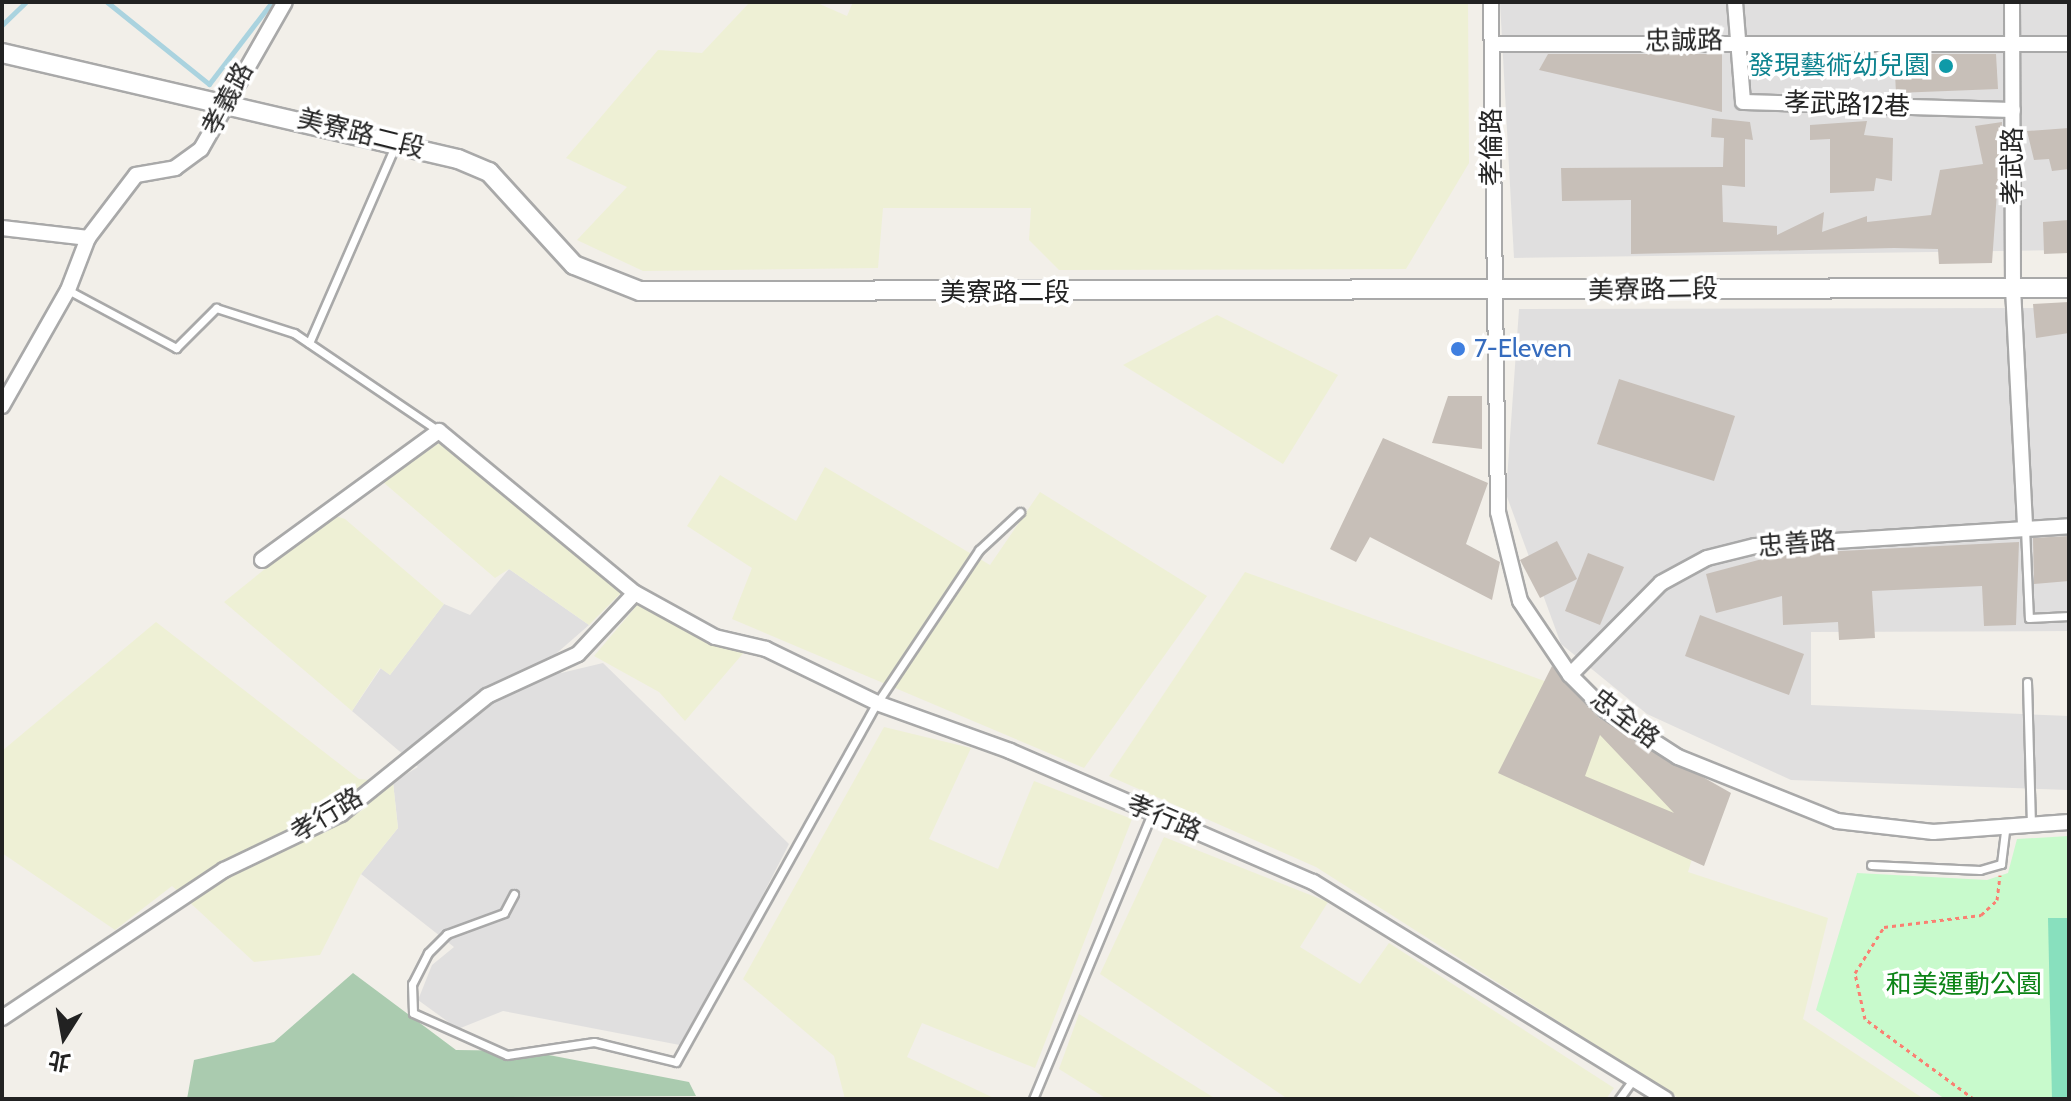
<!DOCTYPE html>
<html>
<head>
<meta charset="utf-8">
<style>
  body { margin:0 }
  #map { position:relative; width:2071px; height:1101px; overflow:hidden; background:#f2efe9; font-family:Cabin,"Noto Sans TC",sans-serif }
  div>[style] { position:absolute }
  [style*='--x'] { left:calc(var(--x)*1px); top:calc(var(--y)*1px); width:calc(var(--w)*1px); rotate:calc(var(--a)*1deg) }
  .residential>* { inset:0; background:#e0dfdf }
  .farmland>* { inset:0; background:#eef0d5 }
  .cemetery>* { inset:0; background:#aacbaf }
  .park>* { inset:0; background:#c8facc }
  .pitch>* { inset:0; background:#88e0be }
  .stream>* { height:5px; margin:-2.5px; padding:0 2.5px; transform-origin:2.5px; border-radius:2.5px; background:#aad3df }
  .building>* { inset:0; background:#c7bfb8 }
  .path>* { height:3px; margin-top:-1.5px; transform-origin:0; background:repeating-linear-gradient(90deg,#fa8072 0 4px,transparent 0 8px) }
  .roads { filter:drop-shadow(2px 0 #a9a9a9) drop-shadow(-2px 0 #a9a9a9) drop-shadow(0 2px #a9a9a9) drop-shadow(0 -2px #a9a9a9) }
  .service>* { height:7px; margin:-3.5px; padding:0 3.5px; transform-origin:3.5px; border-radius:3.5px; background:#fff }
  .minor>* { height:14px; margin:-7px; padding:0 7px; transform-origin:7px; border-radius:7px; background:#fff }
  .tertiary>* { height:18px; margin:-9px; padding:0 9px; transform-origin:9px; border-radius:9px; background:#fff }
  .dots>* { width:22px; height:22px; translate:-50% -50%; box-sizing:border-box; border:4px solid #fff; border-radius:50% }
  span { translate:-50% -50%; white-space:nowrap; text-align:center; line-height:1.15; -webkit-text-stroke:7px #fff; paint-order:stroke }
  .street-label { font-size:26px; color:#222 }
  .culture-label { font-size:26px; color:#0d838f }
  .right { translate:-100% -50%; text-align:right }
  .shop-label { font-size:26px; color:#366cbe }
  .left { translate:0 -50%; text-align:left }
  .park-label { font-size:26px; color:#0c8416 }
  .frame { position:absolute; inset:0; border:4px solid #222; pointer-events:none }
  .north { position:absolute; left:24px; top:997px; width:80px; height:80px; -webkit-text-stroke:6px #fff; paint-order:stroke; rotate:191deg; font-size:22px; font-weight:700; line-height:32px; text-align:center; color:#222 }
  .north::after { content:''; display:block; margin:auto; width:28px; height:36px; background:#222; clip-path:polygon(50% 0,100% 100%,50% 72%,0 100%) }
</style>
</head>
<body>
<div id="map">
  <div class="residential">
    <i style="clip-path:polygon(1500px 2px,2069px 2px,2069px 250px,1514px 258px)"></i>
    <i style="clip-path:polygon(2069px 308px,2069px 631px,1811px 632px,1811px 705px,2069px 716px,2069px 790px,1791px 780px,1647px 714px,1561px 644px,1506px 494px,1519px 309px)"></i>
    <i style="clip-path:polygon(509px 569px,589px 625px,550px 659px,561px 673px,603px 663px,789px 844px,685px 1046px,503px 1011px,458px 1029px,418px 1000px,432px 965px,454px 947px,361px 874px,398px 828px,393px 782px,418px 767px,352px 711px,381px 668px,390px 675px,444px 604px,470px 615px)"></i>
  </div>
  <div class="farmland">
    <i style="clip-path:polygon(750px 2px,815px 2px,847px 16px,853px 2px,1468px 2px,1469px 163px,1406px 269px,1059px 270px,1029px 240px,1031px 208px,883px 208px,878px 268px,643px 271px,577px 240px,627px 187px,566px 158px,658px 50px,702px 53px)"></i>
    <i style="clip-path:polygon(1217px 315px,1338px 375px,1283px 464px,1123px 365px)"></i>
    <i style="clip-path:polygon(442px 441px,624px 590px,589px 625px,509px 569px,495px 578px,383px 482px)"></i>
    <i style="clip-path:polygon(825px 467px,990px 565px,1040px 492px,1207px 596px,1084px 768px,732px 619px,752px 568px,687px 526px,720px 475px,796px 521px)"></i>
    <i style="clip-path:polygon(332px 515px,345px 519px,444px 604px,390px 675px,380px 668px,352px 711px,224px 602px)"></i>
    <i style="clip-path:polygon(1245px 572px,1558px 686px,1644px 758px,1712px 794px,1688px 872px,1828px 918px,1803px 1019px,1924px 1099px,1680px 1099px,1316px 867px,1109px 776px)"></i>
    <i style="clip-path:polygon(639px 603px,746px 650px,685px 721px,659px 692px,594px 656px)"></i>
    <i style="clip-path:polygon(156px 622px,359px 779px,393px 782px,398px 828px,361px 874px,320px 955px,254px 962px,172px 886px,115px 930px,2px 853px,2px 751px)"></i>
    <i style="clip-path:polygon(884px 727px,971px 748px,929px 839px,998px 869px,1034px 781px,1132px 819px,1035px 1068px,922px 1023px,907px 1057px,996px 1099px,845px 1099px,834px 1056px,743px 979px)"></i>
    <i style="clip-path:polygon(1164px 837px,1328px 902px,1300px 947px,1360px 984px,1389px 943px,1614px 1088px,1606px 1099px,1288px 1099px,1100px 974px)"></i>
    <i style="clip-path:polygon(1079px 1014px,1216px 1099px,1107px 1099px,1059px 1069px)"></i>
  </div>
  <div class="cemetery">
    <i style="clip-path:polygon(353px 973px,456px 1050px,528px 1051px,689px 1082px,696px 1096px,187px 1099px,194px 1060px,274px 1042px)"></i>
  </div>
  <div class="park">
    <i style="clip-path:polygon(2069px 836px,2069px 1099px,1945px 1099px,1816px 1010px,1857px 873px,1987px 880px,2008px 873px,2017px 839px)"></i>
  </div>
  <div class="pitch">
    <i style="clip-path:polygon(2048px 918px,2069px 918px,2069px 1099px,2052px 1099px)"></i>
  </div>
  <div class="stream">
    <i style="--x:107;--y:2;--w:131;--a:38.8"></i>
    <i style="--x:209;--y:84;--w:103;--a:-52.5"></i>
    <i style="--x:2;--y:25;--w:33;--a:-44"></i>
  </div>
  <div class="building">
    <i style="clip-path:polygon(1548px 54px,1722px 54px,1722px 112px,1539px 70px)"></i>
    <i style="clip-path:polygon(1894px 54px,1996px 54px,1998px 89px,1896px 93px)"></i>
    <i style="clip-path:polygon(1712px 118px,1750px 122px,1753px 140px,1745px 139px,1745px 187px,1722px 185px,1723px 222px,1777px 226px,1777px 235px,1824px 212px,1822px 232px,1867px 216px,1867px 222px,1931px 215px,1940px 170px,1983px 164px,1975px 126px,2002px 122px,1992px 263px,1939px 264px,1938px 249px,1894px 248px,1631px 254px,1631px 200px,1562px 201px,1561px 168px,1723px 167px,1724px 138px,1711px 137px)"></i>
    <i style="clip-path:polygon(1867px 121px,1864px 135px,1893px 138px,1892px 181px,1876px 178px,1874px 191px,1830px 193px,1830px 139px,1810px 140px,1810px 125px)"></i>
    <i style="clip-path:polygon(2069px 128px,2069px 169px,2052px 171px,2049px 159px,2034px 160px,2027px 131px)"></i>
    <i style="clip-path:polygon(2069px 220px,2069px 253px,2044px 254px,2043px 222px)"></i>
    <i style="clip-path:polygon(2069px 302px,2069px 333px,2036px 338px,2033px 304px)"></i>
    <i style="clip-path:polygon(1619px 379px,1735px 416px,1714px 481px,1597px 444px)"></i>
    <i style="clip-path:polygon(1448px 396px,1482px 396px,1482px 449px,1432px 443px)"></i>
    <i style="clip-path:polygon(1383px 438px,1488px 483px,1466px 544px,1500px 562px,1492px 600px,1370px 537px,1356px 562px,1330px 549px)"></i>
    <i style="clip-path:polygon(2069px 536px,2069px 581px,2034px 584px,2033px 538px)"></i>
    <i style="clip-path:polygon(1557px 541px,1577px 579px,1540px 598px,1520px 560px)"></i>
    <i style="clip-path:polygon(2019px 542px,2016px 625px,1984px 626px,1982px 586px,1872px 591px,1875px 638px,1839px 640px,1838px 622px,1783px 625px,1782px 596px,1716px 613px,1706px 574px,1781px 554px)"></i>
    <i style="clip-path:polygon(1588px 553px,1624px 567px,1600px 625px,1565px 611px)"></i>
    <i style="clip-path:polygon(1700px 615px,1804px 654px,1789px 695px,1685px 656px)"></i>
    <i style="clip-path:polygon(evenodd,1552px 666px,1599px 718px,1731px 793px,1704px 866px,1498px 773px,1552px 666px,1600px 735px,1674px 813px,1585px 776px,1600px 735px)"></i>
  </div>
  <div class="path">
    <i style="--x:1974;--y:1099;--w:135;--a:-143.7"></i>
    <i style="--x:1865;--y:1019;--w:47;--a:-102.3"></i>
    <i style="--x:1855;--y:973;--w:54;--a:-57.8"></i>
    <i style="--x:1884;--y:927;--w:98;--a:-7.1"></i>
    <i style="--x:1981;--y:915;--w:22;--a:-43"></i>
    <i style="--x:1997;--y:900;--w:25;--a:-83"></i>
  </div>
  <div class="roads">
    <div class="service">
      <i style="--x:68;--y:290;--w:123;--a:28.2"></i>
      <i style="--x:176;--y:348;--w:57;--a:-45"></i>
      <i style="--x:216;--y:308;--w:82;--a:17.8"></i>
      <i style="--x:294;--y:333;--w:175;--a:34.1"></i>
      <i style="--x:309;--y:343;--w:215;--a:-66.4"></i>
      <i style="--x:2025;--y:528;--w:90;--a:87.5"></i>
      <i style="--x:2029;--y:618;--w:40;--a:-2.9"></i>
      <i style="--x:2027;--y:682;--w:143;--a:88.4"></i>
      <i style="--x:1871;--y:865;--w:109;--a:2.6"></i>
      <i style="--x:1980;--y:870;--w:22;--a:-16"></i>
      <i style="--x:2001;--y:864;--w:32;--a:-83"></i>
      <i style="--x:514;--y:894;--w:21;--a:118"></i>
      <i style="--x:504;--y:913;--w:61;--a:159.8"></i>
      <i style="--x:447;--y:934;--w:27;--a:135"></i>
      <i style="--x:428;--y:953;--w:35;--a:117"></i>
      <i style="--x:412;--y:984;--w:29;--a:88"></i>
      <i style="--x:413;--y:1013;--w:103;--a:24.1"></i>
      <i style="--x:507;--y:1055;--w:88;--a:-8.5"></i>
      <i style="--x:594;--y:1042;--w:84;--a:13.7"></i>
      <i style="--x:676;--y:1062;--w:411;--a:-60.8"></i>
      <i style="--x:877;--y:703;--w:184;--a:-56.3"></i>
      <i style="--x:979;--y:550;--w:56;--a:-42.8"></i>
      <i style="--x:1033;--y:1099;--w:310;--a:-67.4"></i>
      <i style="--x:1619;--y:1099;--w:26;--a:-54"></i>
    </div>
    <div class="minor">
      <i style="--x:1491;--y:2;--w:510;--a:89.21"></i>
      <i style="--x:1498;--y:512;--w:92;--a:76.1"></i>
      <i style="--x:1520;--y:601;--w:89;--a:56"></i>
      <i style="--x:1570;--y:675;--w:49;--a:45"></i>
      <i style="--x:1605;--y:710;--w:87;--a:32.8"></i>
      <i style="--x:1678;--y:757;--w:171;--a:21.9"></i>
      <i style="--x:1837;--y:821;--w:97;--a:6.5"></i>
      <i style="--x:1933;--y:832;--w:136;--a:-4.2"></i>
      <i style="--x:1735;--y:2;--w:100;--a:85.4"></i>
      <i style="--x:1743;--y:102;--w:270;--a:1.7"></i>
      <i style="--x:2012;--y:2;--w:286;--a:89.8"></i>
      <i style="--x:2013;--y:288;--w:240;--a:87.1"></i>
      <i style="--x:1492;--y:44;--w:577;--a:0"></i>
      <i style="--x:2;--y:228;--w:87;--a:6.6"></i>
      <i style="--x:88;--y:238;--w:79;--a:-52.7"></i>
      <i style="--x:136;--y:175;--w:40;--a:-10"></i>
      <i style="--x:175;--y:168;--w:32;--a:-36"></i>
      <i style="--x:201;--y:149;--w:169;--a:-60.3"></i>
      <i style="--x:2;--y:406;--w:133;--a:-60.4"></i>
      <i style="--x:68;--y:290;--w:56;--a:-69"></i>
      <i style="--x:262;--y:560;--w:219;--a:-36.1"></i>
      <i style="--x:439;--y:431;--w:254;--a:39.6"></i>
      <i style="--x:635;--y:593;--w:91;--a:28.8"></i>
      <i style="--x:715;--y:637;--w:52;--a:13.2"></i>
      <i style="--x:766;--y:649;--w:123;--a:25.9"></i>
      <i style="--x:877;--y:703;--w:141;--a:19.8"></i>
      <i style="--x:1010;--y:751;--w:330;--a:23.4"></i>
      <i style="--x:1313;--y:882;--w:414;--a:31.6"></i>
      <i style="--x:1570;--y:675;--w:129;--a:-45.3"></i>
      <i style="--x:1661;--y:583;--w:52;--a:-28.5"></i>
      <i style="--x:1707;--y:558;--w:49;--a:-14"></i>
      <i style="--x:1755;--y:546;--w:315;--a:-3.6"></i>
      <i style="--x:2;--y:1018;--w:267;--a:-33.7"></i>
      <i style="--x:224;--y:870;--w:130;--a:-25.6"></i>
      <i style="--x:341;--y:814;--w:188;--a:-38.9"></i>
      <i style="--x:487;--y:696;--w:100;--a:-24.8"></i>
      <i style="--x:578;--y:654;--w:83;--a:-46.9"></i>
    </div>
    <div class="tertiary">
      <i style="--x:2;--y:53;--w:468;--a:13.1"></i>
      <i style="--x:458;--y:159;--w:34;--a:23"></i>
      <i style="--x:489;--y:172;--w:126;--a:47.6"></i>
      <i style="--x:574;--y:265;--w:71;--a:21.5"></i>
      <i style="--x:640;--y:291;--w:1429;--a:-0.12"></i>
    </div>
  </div>
  <div class="dots">
    <i style="left:1946px;top:66px;background:#0f9aa8"></i>
    <i style="left:1458px;top:349px;background:#3f7fe0"></i>
  </div>
  <div class="street-label">
    <span style="left:1684px;top:41px;rotate:-1deg">忠誠路</span>
    <span style="left:228px;top:99px;rotate:-62deg">孝義路</span>
    <span style="left:1847px;top:105px;rotate:2deg">孝武路12巷</span>
    <span style="left:361px;top:134px;rotate:14deg">美寮路二段</span>
    <span style="left:1492px;top:147px;rotate:-90deg">孝倫路</span>
    <span style="left:2013px;top:166px;rotate:-90deg">孝武路</span>
    <span style="left:1653px;top:290px;rotate:-1deg">美寮路二段</span>
    <span style="left:1005px;top:293px">美寮路二段</span>
    <span style="left:1797px;top:544px;rotate:-5deg">忠善路</span>
    <span style="left:1625px;top:719px;rotate:37deg">忠全路</span>
    <span style="left:327px;top:815px;rotate:-31deg">孝行路</span>
    <span style="left:1164px;top:818px;rotate:23deg">孝行路</span>
  </div>
  <div class="culture-label">
    <span class="right" style="left:1930px;top:66px">發現藝術幼兒園</span>
  </div>
  <div class="shop-label">
    <span class="left" style="left:1474px;top:349px">7-Eleven</span>
  </div>
  <div class="park-label">
    <span style="left:1964px;top:985px">和美運動公園</span>
  </div>
  <div class="frame"></div>
  <div class="north">北</div>
</div>
</body>
</html>
